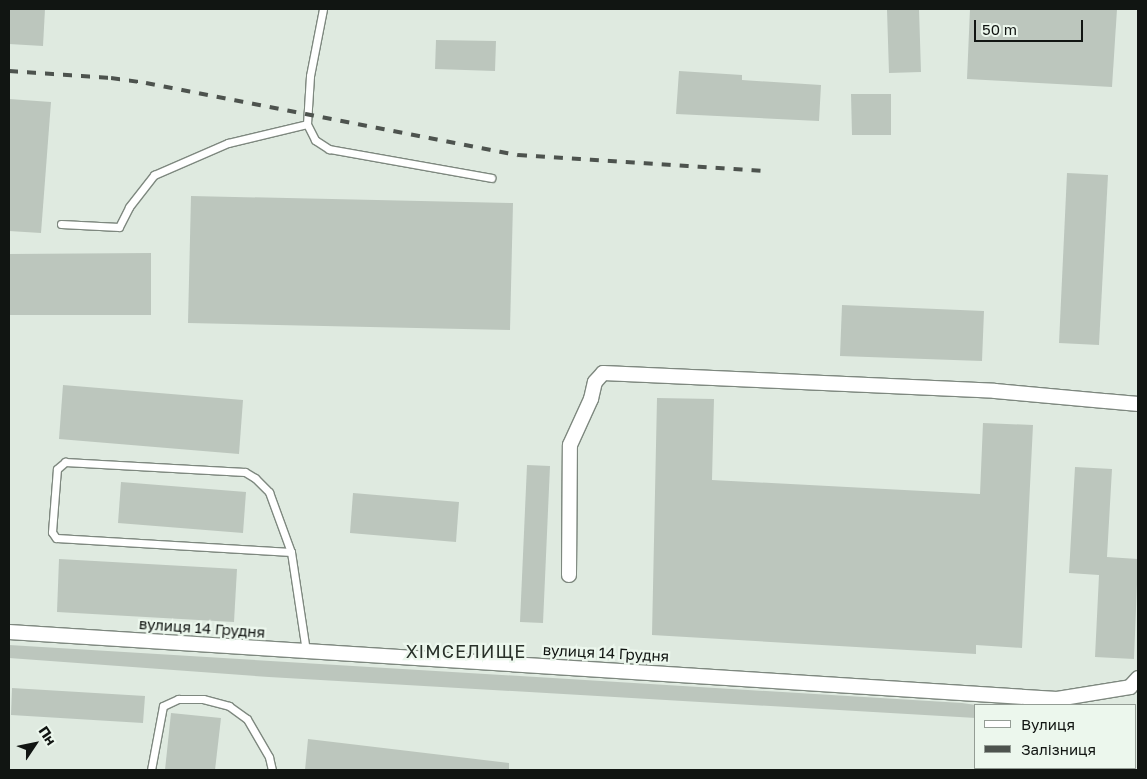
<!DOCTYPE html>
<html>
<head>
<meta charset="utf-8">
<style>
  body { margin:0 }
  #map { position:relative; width:1147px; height:779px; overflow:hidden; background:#dfeae0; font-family:"Golos Text",sans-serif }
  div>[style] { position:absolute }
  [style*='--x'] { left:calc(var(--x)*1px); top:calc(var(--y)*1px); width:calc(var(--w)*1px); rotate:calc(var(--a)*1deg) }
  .building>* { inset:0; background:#bcc6bd }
  .roads { filter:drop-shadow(1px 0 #7e887f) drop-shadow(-1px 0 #7e887f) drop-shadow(0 1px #7e887f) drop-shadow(0 -1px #7e887f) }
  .service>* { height:7px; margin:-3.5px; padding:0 3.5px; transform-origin:3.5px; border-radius:3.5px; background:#fff }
  .minor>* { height:14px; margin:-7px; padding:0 7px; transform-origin:7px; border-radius:7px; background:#fff }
  .rail>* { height:4px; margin-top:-2px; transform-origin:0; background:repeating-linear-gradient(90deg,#4d534e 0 9px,transparent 0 18px) }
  span { translate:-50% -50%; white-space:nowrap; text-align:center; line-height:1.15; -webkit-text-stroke:4.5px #ecf7ed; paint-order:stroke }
  .street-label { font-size:15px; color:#111512 }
  .quarter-label { font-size:18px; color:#283029; letter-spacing:1px }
  .frame { position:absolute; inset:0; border:10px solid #111512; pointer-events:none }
  .legend { position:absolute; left:974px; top:704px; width:162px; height:65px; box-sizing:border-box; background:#ecf7ed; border:1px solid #949d95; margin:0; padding:6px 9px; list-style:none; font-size:15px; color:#111512 }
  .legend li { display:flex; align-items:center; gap:10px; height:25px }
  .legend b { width:25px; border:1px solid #949d95 }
  .north { position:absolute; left:10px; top:719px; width:50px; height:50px; -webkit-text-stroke:4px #ecf7ed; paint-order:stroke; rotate:56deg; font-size:14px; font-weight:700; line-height:20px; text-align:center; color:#111512 }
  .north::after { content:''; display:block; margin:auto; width:18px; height:22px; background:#111512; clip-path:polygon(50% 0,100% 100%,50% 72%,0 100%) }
  .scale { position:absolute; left:974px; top:20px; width:109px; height:22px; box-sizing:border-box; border:2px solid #111512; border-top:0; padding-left:6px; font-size:15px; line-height:18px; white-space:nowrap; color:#111512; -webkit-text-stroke:4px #ecf7ed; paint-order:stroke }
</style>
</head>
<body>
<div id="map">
  <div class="building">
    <i style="clip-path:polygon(9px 9px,45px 9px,43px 46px,9px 44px)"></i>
    <i style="clip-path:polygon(919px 9px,921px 72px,889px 73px,887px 10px)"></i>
    <i style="clip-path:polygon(970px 9px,1117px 9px,1112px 87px,967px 79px)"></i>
    <i style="clip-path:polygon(436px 40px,496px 41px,495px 71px,435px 69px)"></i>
    <i style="clip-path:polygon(679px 71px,742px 75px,742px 80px,821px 85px,819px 121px,676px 114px)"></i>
    <i style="clip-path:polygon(851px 94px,891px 94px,891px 135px,852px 135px)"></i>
    <i style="clip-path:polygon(9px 99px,51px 102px,41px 233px,9px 231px)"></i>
    <i style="clip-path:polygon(1067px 173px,1108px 175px,1099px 345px,1059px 343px)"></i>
    <i style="clip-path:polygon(191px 196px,513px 203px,510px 330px,188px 323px)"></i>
    <i style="clip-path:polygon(151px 253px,151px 315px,9px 315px,9px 254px)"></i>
    <i style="clip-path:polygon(842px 305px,984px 311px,982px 361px,840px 356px)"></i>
    <i style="clip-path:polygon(63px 385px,243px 400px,239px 454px,59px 439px)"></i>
    <i style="clip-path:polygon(657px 398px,714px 399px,712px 480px,980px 494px,983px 423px,1033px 425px,1022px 648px,976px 645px,976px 654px,652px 635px)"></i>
    <i style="clip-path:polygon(527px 465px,550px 466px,543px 623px,520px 622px)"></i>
    <i style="clip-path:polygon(1075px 467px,1112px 469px,1107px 557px,1138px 559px,1134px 659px,1095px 657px,1099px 575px,1069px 573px)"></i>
    <i style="clip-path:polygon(121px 482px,246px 492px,243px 533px,118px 523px)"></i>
    <i style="clip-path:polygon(353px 493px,459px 502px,456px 542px,350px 533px)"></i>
    <i style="clip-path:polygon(59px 559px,237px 569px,234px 622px,57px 612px)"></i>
    <i style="clip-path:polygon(9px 645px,962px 703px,976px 705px,976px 718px,269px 677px,9px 658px)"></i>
    <i style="clip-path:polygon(12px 688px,145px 696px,143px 723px,11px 715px)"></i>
    <i style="clip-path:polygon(171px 713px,221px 718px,215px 770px,165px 770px)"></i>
    <i style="clip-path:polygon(308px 739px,509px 763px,509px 770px,305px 770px)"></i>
  </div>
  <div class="roads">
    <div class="service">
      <i style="--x:323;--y:9;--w:68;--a:101"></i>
      <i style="--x:310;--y:76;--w:48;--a:93.6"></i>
      <i style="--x:307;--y:124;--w:18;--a:63"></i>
      <i style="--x:315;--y:140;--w:17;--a:33"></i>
      <i style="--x:329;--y:149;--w:165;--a:10.1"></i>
      <i style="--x:61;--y:224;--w:58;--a:3"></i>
      <i style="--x:119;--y:227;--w:22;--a:-63"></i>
      <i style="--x:129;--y:207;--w:41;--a:-52"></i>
      <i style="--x:154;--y:175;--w:81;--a:-23.4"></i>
      <i style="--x:228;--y:143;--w:81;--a:-13.5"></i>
      <i style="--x:291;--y:552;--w:235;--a:-176.6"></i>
      <i style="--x:56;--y:538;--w:7;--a:-124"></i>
      <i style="--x:52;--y:532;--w:63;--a:-85.5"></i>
      <i style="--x:57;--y:469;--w:11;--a:-41"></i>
      <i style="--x:65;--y:462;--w:180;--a:3.2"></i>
      <i style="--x:245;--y:472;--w:12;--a:31"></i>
      <i style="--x:255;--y:478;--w:20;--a:45"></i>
      <i style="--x:269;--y:492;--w:64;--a:69.9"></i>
      <i style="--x:291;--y:552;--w:100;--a:81.4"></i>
      <i style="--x:151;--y:770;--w:65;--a:-79.4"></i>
      <i style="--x:163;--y:706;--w:17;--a:-25"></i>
      <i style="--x:178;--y:699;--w:25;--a:0"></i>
      <i style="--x:203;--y:699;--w:27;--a:15"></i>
      <i style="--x:229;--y:706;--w:22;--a:36"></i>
      <i style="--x:247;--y:719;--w:44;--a:59.9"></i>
      <i style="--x:269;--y:757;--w:13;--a:77"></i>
    </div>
    <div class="minor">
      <i style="--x:569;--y:575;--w:130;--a:-89.6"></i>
      <i style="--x:570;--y:445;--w:51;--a:-65.5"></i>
      <i style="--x:591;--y:399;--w:17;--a:-77"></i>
      <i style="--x:595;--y:382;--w:12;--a:-48"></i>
      <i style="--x:603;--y:373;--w:392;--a:2.6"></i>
      <i style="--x:995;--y:391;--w:144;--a:5.2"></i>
      <i style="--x:9;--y:632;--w:1050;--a:3.66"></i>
      <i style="--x:1057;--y:699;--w:74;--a:-9.3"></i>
      <i style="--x:1130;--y:687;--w:12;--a:-48"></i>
    </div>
  </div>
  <div class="rail">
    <i style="--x:9;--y:71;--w:102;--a:3.9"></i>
    <i style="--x:111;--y:78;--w:35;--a:8"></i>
    <i style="--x:146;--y:83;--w:379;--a:11"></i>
    <i style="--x:518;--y:155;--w:251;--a:3.7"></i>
  </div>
  <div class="street-label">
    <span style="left:202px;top:628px;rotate:4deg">вулиця 14 Грудня</span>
    <span style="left:606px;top:653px;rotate:3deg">вулиця 14 Грудня</span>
  </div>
  <div class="quarter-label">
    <span style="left:466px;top:651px">ХІМСЕЛИЩЕ</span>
  </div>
  <div class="frame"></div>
  <ul class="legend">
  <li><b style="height:6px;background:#fff"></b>Вулиця</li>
  <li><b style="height:6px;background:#4d534e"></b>Залізниця</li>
  </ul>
  <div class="north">Пн</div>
  <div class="scale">50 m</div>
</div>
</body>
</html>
